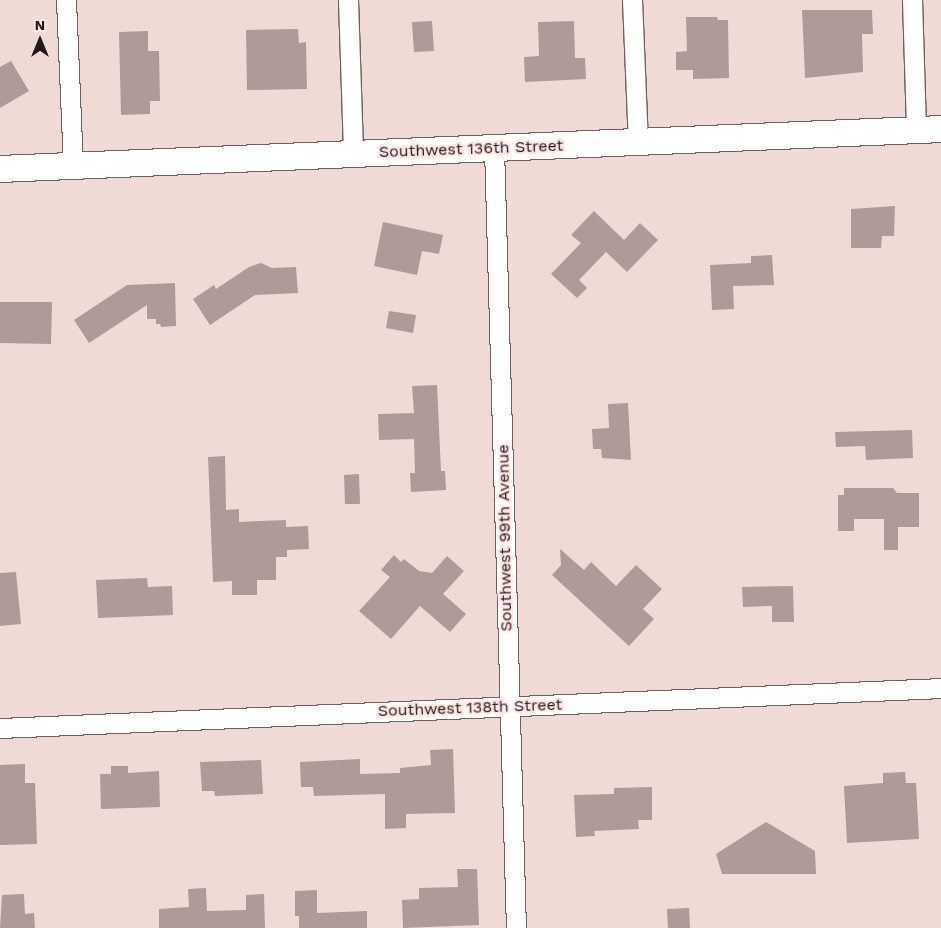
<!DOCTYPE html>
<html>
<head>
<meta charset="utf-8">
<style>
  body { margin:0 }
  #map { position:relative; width:941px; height:928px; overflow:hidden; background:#efdad6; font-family:"Work Sans",sans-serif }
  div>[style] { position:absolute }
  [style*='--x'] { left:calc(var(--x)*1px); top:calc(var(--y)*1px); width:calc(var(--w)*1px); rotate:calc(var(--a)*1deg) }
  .building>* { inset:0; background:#ae9b97 }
  .roads { filter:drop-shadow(1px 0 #72605d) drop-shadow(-1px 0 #72605d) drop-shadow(0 1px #72605d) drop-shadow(0 -1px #72605d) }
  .street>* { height:19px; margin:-9.5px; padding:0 9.5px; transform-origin:9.5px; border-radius:9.5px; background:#fff }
  .secondary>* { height:26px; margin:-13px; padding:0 13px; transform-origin:13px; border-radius:13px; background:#fff }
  span { translate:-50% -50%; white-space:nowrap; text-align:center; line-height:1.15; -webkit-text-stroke:4.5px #fce7e3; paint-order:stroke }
  .street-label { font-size:16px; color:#201918 }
  .north { position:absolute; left:15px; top:15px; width:50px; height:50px; -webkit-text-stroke:4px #fce7e3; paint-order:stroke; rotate:0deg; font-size:14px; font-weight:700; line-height:20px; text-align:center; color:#201918 }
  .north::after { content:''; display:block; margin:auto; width:18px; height:22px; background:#201918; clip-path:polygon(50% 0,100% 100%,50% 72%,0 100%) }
</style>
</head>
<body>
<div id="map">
  <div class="building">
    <i style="clip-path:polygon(802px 10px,872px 10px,873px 34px,862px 34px,863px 72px,805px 78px)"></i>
    <i style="clip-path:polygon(686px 17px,717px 17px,718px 20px,728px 20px,729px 78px,693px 79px,693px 70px,676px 70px,676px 52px,687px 51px)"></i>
    <i style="clip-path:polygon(432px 21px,434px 51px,414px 52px,412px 22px)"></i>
    <i style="clip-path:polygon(574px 21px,575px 58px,585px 58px,586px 79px,525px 82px,524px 57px,539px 56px,538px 22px)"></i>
    <i style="clip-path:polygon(298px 29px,299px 43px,306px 42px,307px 89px,247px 90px,246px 30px)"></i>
    <i style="clip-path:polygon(148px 31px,148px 51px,159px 51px,160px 101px,150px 101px,150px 114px,121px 115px,119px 32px)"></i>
    <i style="clip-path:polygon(11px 61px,29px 91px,0 108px,0 67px)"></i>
    <i style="clip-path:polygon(895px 206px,894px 236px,882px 236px,881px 248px,851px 248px,851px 209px)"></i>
    <i style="clip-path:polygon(594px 211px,624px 240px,640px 223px,658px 240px,627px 272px,606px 252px,579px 280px,587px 288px,577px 298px,551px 274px,581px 243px,571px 235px)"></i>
    <i style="clip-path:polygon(383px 222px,443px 235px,439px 254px,422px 251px,417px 275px,374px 266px)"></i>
    <i style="clip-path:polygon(772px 255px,774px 285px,733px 286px,734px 309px,712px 310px,710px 265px,751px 263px,751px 256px)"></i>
    <i style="clip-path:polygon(261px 263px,272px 268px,296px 267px,298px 293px,255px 295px,210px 325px,193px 299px,214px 285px,216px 289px,249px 267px)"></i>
    <i style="clip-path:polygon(175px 283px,176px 326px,161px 327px,160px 324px,156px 324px,156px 319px,147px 319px,147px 305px,89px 343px,74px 320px,127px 285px)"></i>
    <i style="clip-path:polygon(0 302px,52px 302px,51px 344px,0 343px)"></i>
    <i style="clip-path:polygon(389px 311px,416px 315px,413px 333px,386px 328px)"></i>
    <i style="clip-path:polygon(437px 385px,441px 471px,445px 471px,446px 490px,411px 492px,410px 473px,415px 473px,414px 439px,379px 440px,378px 414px,414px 413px,412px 386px)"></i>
    <i style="clip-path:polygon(628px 403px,631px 460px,602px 458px,601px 449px,593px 449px,592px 429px,609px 428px,608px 404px)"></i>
    <i style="clip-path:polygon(912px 430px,913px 458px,866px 460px,865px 446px,836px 447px,835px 432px)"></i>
    <i style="clip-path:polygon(225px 456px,226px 510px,239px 509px,239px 522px,286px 520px,286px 527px,308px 526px,309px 549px,287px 550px,287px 557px,276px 557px,276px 580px,257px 580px,257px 595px,232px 595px,232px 581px,213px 582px,208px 457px)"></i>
    <i style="clip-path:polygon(359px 474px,360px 504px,345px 504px,344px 475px)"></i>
    <i style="clip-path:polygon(844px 488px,893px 488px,897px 493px,919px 493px,919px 527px,898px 527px,898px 550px,884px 550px,884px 519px,854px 519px,854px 531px,838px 531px,838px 495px,844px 495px)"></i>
    <i style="clip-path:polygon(560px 549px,584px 570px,591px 562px,616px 586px,636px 565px,662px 589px,643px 609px,654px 619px,629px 646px,552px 575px,561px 565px)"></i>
    <i style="clip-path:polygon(394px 555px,401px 562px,404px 559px,419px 571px,432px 573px,447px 556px,464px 571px,443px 594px,466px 614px,450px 632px,420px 606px,391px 639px,359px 611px,390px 577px,381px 570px)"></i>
    <i style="clip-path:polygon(16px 572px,21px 624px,0 626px,0 573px)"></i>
    <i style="clip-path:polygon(147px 578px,148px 587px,172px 586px,173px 615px,98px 618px,96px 580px)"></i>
    <i style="clip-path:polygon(793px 586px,794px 622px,772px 622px,772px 606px,743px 607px,742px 587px)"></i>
    <i style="clip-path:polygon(453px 749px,455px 813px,406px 814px,406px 828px,385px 829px,385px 794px,314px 796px,313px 787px,301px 787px,300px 762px,360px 759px,360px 774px,400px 773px,400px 768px,431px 765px,430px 750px)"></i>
    <i style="clip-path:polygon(261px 760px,263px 794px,215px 796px,214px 791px,202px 791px,200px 762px)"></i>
    <i style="clip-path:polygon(25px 764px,25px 783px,35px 783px,37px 844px,0 845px,0 765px)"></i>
    <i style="clip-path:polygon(111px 766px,128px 766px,128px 773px,159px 771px,160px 807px,101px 809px,100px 774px,111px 774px)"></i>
    <i style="clip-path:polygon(905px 772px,906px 783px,916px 783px,919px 839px,847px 843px,844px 786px,883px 783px,883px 773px)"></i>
    <i style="clip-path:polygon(652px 787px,652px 820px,638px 820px,639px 829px,594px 831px,595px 836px,576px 837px,574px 795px,614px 794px,614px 788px)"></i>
    <i style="clip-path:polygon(766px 822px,815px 851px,816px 874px,722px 874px,716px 854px)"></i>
    <i style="clip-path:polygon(457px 869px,477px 869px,479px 925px,403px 928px,402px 900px,419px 899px,419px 888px,458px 887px)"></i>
    <i style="clip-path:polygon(206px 888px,207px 911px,246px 910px,246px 895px,264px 894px,265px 928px,159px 928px,159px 909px,189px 907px,188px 889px)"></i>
    <i style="clip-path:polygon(317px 890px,317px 913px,367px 911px,367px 928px,299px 928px,299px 916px,295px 916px,295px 891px)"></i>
    <i style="clip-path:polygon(24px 894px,25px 914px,34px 913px,35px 928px,0 928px,2px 895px)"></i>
    <i style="clip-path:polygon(689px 908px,690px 928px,668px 928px,667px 909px)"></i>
  </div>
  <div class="roads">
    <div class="street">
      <i style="--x:66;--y:0;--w:165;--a:87.6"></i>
      <i style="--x:348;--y:0;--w:154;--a:88.1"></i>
      <i style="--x:632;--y:0;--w:143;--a:87.6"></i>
      <i style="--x:912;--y:0;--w:130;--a:88.2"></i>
      <i style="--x:494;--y:147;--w:781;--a:88.39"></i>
      <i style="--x:0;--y:728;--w:942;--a:-2.43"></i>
    </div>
    <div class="secondary">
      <i style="--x:0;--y:169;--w:942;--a:-2.43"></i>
    </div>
  </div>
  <div class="street-label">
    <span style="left:471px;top:149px;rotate:-2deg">Southwest 136th Street</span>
    <span style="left:505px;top:538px;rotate:-91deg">Southwest 99th Avenue</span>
    <span style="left:470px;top:708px;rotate:-2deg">Southwest 138th Street</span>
  </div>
  <div class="north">N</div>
</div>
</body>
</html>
